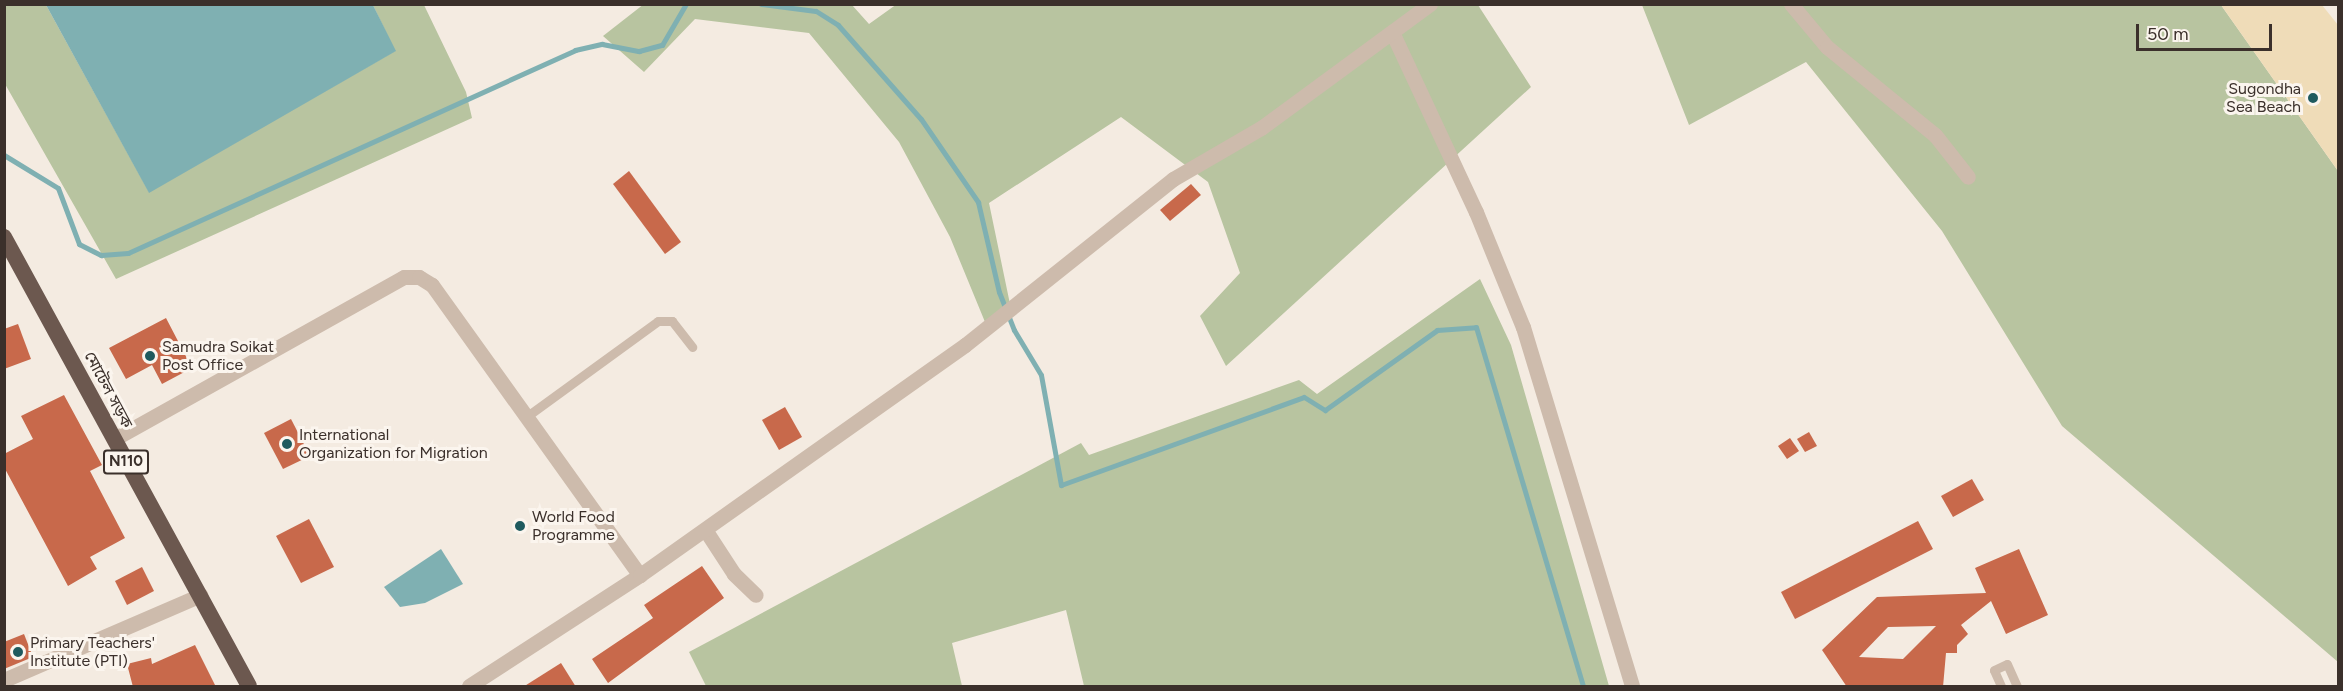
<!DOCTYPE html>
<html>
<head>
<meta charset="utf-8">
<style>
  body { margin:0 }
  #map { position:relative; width:2343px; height:691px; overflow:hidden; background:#f4ebe1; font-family:Figtree,"Noto Sans Bengali",sans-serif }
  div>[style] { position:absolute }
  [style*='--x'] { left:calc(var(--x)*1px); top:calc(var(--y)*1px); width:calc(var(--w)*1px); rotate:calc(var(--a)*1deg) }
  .green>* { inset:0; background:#b8c4a0 }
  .sand>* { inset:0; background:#efdcb8 }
  .water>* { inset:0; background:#7fb0b2 }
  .stream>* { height:5px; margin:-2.5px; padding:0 2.5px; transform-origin:2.5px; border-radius:2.5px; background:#7fb0b2 }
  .building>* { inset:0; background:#c8694b }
  .service>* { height:9px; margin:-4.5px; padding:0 4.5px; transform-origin:4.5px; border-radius:4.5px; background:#cdbbac }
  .minor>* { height:15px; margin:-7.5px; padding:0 7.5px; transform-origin:7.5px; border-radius:7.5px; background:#cdbbac }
  .trunk>* { height:16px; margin:-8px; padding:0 8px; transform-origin:8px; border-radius:8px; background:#6c584f }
  .dots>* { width:16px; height:16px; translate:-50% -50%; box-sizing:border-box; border:3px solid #fbf5ee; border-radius:50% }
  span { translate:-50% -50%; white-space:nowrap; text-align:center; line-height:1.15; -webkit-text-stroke:6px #fbf5ee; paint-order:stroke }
  .shield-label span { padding:2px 4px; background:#fbf5ee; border:2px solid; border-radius:4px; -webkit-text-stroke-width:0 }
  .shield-label { font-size:15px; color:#3b302b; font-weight:700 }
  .poi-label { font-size:16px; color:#3b302b }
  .right { translate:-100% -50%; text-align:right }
  .left { translate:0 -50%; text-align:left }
  .street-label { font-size:16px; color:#3b302b }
  .frame { position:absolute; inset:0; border:6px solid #3b302b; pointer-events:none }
  .scale { position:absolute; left:2136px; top:24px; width:136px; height:27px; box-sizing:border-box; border:3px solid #3b302b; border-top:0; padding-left:8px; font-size:18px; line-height:21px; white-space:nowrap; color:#3b302b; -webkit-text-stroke:4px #fbf5ee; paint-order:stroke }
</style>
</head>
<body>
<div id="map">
  <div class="green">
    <i style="clip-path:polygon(644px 4px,852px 5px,869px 24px,897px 4px,1478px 5px,1531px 87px,1226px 366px,1200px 316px,1240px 273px,1208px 182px,1121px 117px,989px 203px,1010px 304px,985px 322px,950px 237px,899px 142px,809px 33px,695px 19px,644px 72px,603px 36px)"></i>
    <i style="clip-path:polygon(4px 5px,46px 5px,149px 192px,395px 51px,373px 5px,424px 5px,466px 92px,472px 118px,116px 279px,5px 84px)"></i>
    <i style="clip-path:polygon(1642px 5px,2221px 5px,2338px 171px,2338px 662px,2062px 426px,1942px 231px,1806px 62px,1689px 125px)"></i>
    <i style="clip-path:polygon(1480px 279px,1511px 345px,1609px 686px,1084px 686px,1066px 610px,952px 643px,962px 686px,706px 686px,689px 652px,1081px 443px,1089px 455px,1299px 380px,1317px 394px)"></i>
  </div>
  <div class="sand">
    <i style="clip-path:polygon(2221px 5px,2322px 5px,2338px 25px,2338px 171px)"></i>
  </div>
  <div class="water">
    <i style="clip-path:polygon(46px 5px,373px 5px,396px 51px,149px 193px)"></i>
    <i style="clip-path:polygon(441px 549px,463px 584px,425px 603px,400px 607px,384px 587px)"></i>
  </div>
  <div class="stream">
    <i style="--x:761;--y:4;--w:55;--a:7.3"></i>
    <i style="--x:816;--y:11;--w:26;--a:32"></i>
    <i style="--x:838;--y:25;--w:125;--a:48.6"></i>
    <i style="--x:921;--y:119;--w:101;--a:55.5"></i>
    <i style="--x:978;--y:202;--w:92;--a:76.9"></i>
    <i style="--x:999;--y:292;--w:41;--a:68.5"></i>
    <i style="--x:1014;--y:330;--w:52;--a:59"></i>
    <i style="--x:1041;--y:375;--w:112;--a:79.7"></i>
    <i style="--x:1061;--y:485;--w:258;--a:-19.9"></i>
    <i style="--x:1304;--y:397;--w:25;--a:32"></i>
    <i style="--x:1325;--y:410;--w:138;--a:-35.5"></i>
    <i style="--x:1437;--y:330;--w:39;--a:-4"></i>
    <i style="--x:1476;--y:327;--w:375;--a:73.4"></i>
    <i style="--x:4;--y:155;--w:63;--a:31.4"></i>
    <i style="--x:58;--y:188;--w:60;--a:69.4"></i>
    <i style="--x:79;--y:244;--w:25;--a:27"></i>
    <i style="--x:101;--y:255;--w:27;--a:-4"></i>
    <i style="--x:128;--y:253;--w:491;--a:-24.4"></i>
    <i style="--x:575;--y:50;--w:28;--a:-13"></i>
    <i style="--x:602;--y:44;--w:38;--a:11"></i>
    <i style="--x:639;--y:51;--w:24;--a:-15"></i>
    <i style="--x:662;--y:45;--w:48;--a:-59.7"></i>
  </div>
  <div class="building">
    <i style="clip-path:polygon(629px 171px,681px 242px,665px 254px,613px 184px)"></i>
    <i style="clip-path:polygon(1191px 184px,1201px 195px,1170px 221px,1160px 210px)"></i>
    <i style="clip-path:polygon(166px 318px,192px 368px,162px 384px,152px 365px,126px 379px,109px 348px)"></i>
    <i style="clip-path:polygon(18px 324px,31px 359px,4px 369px,4px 329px)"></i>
    <i style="clip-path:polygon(64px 395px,102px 465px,90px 471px,125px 538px,90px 557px,97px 569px,68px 586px,4px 467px,4px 454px,33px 439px,21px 416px)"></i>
    <i style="clip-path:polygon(785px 407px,802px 437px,779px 450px,762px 420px)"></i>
    <i style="clip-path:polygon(291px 419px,310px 456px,283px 469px,264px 433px)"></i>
    <i style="clip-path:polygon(1809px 432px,1817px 446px,1805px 452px,1797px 439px)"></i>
    <i style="clip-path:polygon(1790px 438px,1799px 451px,1787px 459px,1778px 446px)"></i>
    <i style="clip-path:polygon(1972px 479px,1984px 500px,1953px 517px,1941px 496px)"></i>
    <i style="clip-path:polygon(309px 519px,334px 567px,301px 583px,276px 536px)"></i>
    <i style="clip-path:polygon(1918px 521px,1933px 549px,1795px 619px,1781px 592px)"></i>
    <i style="clip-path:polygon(evenodd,2019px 549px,2048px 615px,2006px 634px,1991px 601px,1961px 625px,1968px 634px,1957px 645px,1957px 653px,1946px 653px,1943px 687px,1847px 687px,1822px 650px,1877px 597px,1986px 593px,1975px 568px,2019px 549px,1936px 626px,1903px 659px,1859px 657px,1888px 627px,1936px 626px)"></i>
    <i style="clip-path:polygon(702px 566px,724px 598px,608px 683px,592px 659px,653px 618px,644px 605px)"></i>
    <i style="clip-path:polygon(142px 567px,154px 591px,127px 605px,115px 581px)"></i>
    <i style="clip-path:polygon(24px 634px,33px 657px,4px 669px,4px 642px)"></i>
    <i style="clip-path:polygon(195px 645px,216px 687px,133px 687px,127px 664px,151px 658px,152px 664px)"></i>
    <i style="clip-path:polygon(561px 663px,576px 687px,523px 687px)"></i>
  </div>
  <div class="service">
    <i style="--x:526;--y:417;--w:163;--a:-36"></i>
    <i style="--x:658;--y:321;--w:14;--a:0"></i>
    <i style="--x:672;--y:321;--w:33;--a:52"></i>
    <i style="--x:2001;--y:686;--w:17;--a:-114"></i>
    <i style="--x:1994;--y:670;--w:14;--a:-25"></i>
    <i style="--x:2007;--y:664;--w:24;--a:66"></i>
  </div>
  <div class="minor">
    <i style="--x:1791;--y:4;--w:56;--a:50.1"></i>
    <i style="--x:1827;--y:47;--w:139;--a:39.2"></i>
    <i style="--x:1935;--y:135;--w:53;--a:51.8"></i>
    <i style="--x:1392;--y:32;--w:199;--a:65"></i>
    <i style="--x:1476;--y:212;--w:124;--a:67.8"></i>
    <i style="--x:1523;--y:327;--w:375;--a:73.1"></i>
    <i style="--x:114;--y:439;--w:332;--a:-29.2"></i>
    <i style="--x:404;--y:277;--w:15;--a:0"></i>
    <i style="--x:419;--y:277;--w:15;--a:32"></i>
    <i style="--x:432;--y:285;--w:357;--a:54.4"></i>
    <i style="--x:640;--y:575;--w:204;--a:147"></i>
    <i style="--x:706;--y:531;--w:51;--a:56.9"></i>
    <i style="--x:734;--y:574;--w:30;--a:44"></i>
    <i style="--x:640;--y:575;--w:398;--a:-35.3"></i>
    <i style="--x:965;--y:345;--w:266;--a:-38.6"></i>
    <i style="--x:1173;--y:179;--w:102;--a:-30.1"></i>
    <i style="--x:1261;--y:128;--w:210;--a:-36.3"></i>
    <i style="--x:4;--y:680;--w:214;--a:-23.4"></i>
  </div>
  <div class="trunk">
    <i style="--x:4;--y:237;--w:511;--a:61.38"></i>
  </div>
  <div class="dots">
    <i style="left:2313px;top:98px;background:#1f5a5e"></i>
    <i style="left:150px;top:356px;background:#1f5a5e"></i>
    <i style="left:287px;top:444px;background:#1f5a5e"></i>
    <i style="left:520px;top:526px;background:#1f5a5e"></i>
    <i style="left:18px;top:652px;background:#1f5a5e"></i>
  </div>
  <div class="shield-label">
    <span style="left:126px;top:462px">N110</span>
  </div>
  <div class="poi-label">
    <span class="right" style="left:2301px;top:98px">Sugondha<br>Sea Beach</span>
    <span class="left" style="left:162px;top:356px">Samudra Soikat<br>Post Office</span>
    <span class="left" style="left:299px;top:444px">International<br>Organization for Migration</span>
    <span class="left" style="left:532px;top:526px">World Food<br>Programme</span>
    <span class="left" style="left:30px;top:652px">Primary Teachers'<br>Institute (PTI)</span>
  </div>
  <div class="street-label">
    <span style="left:108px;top:390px;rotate:62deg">মোটেল সড়ক</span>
  </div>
  <div class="frame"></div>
  <div class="scale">50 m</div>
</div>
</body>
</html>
